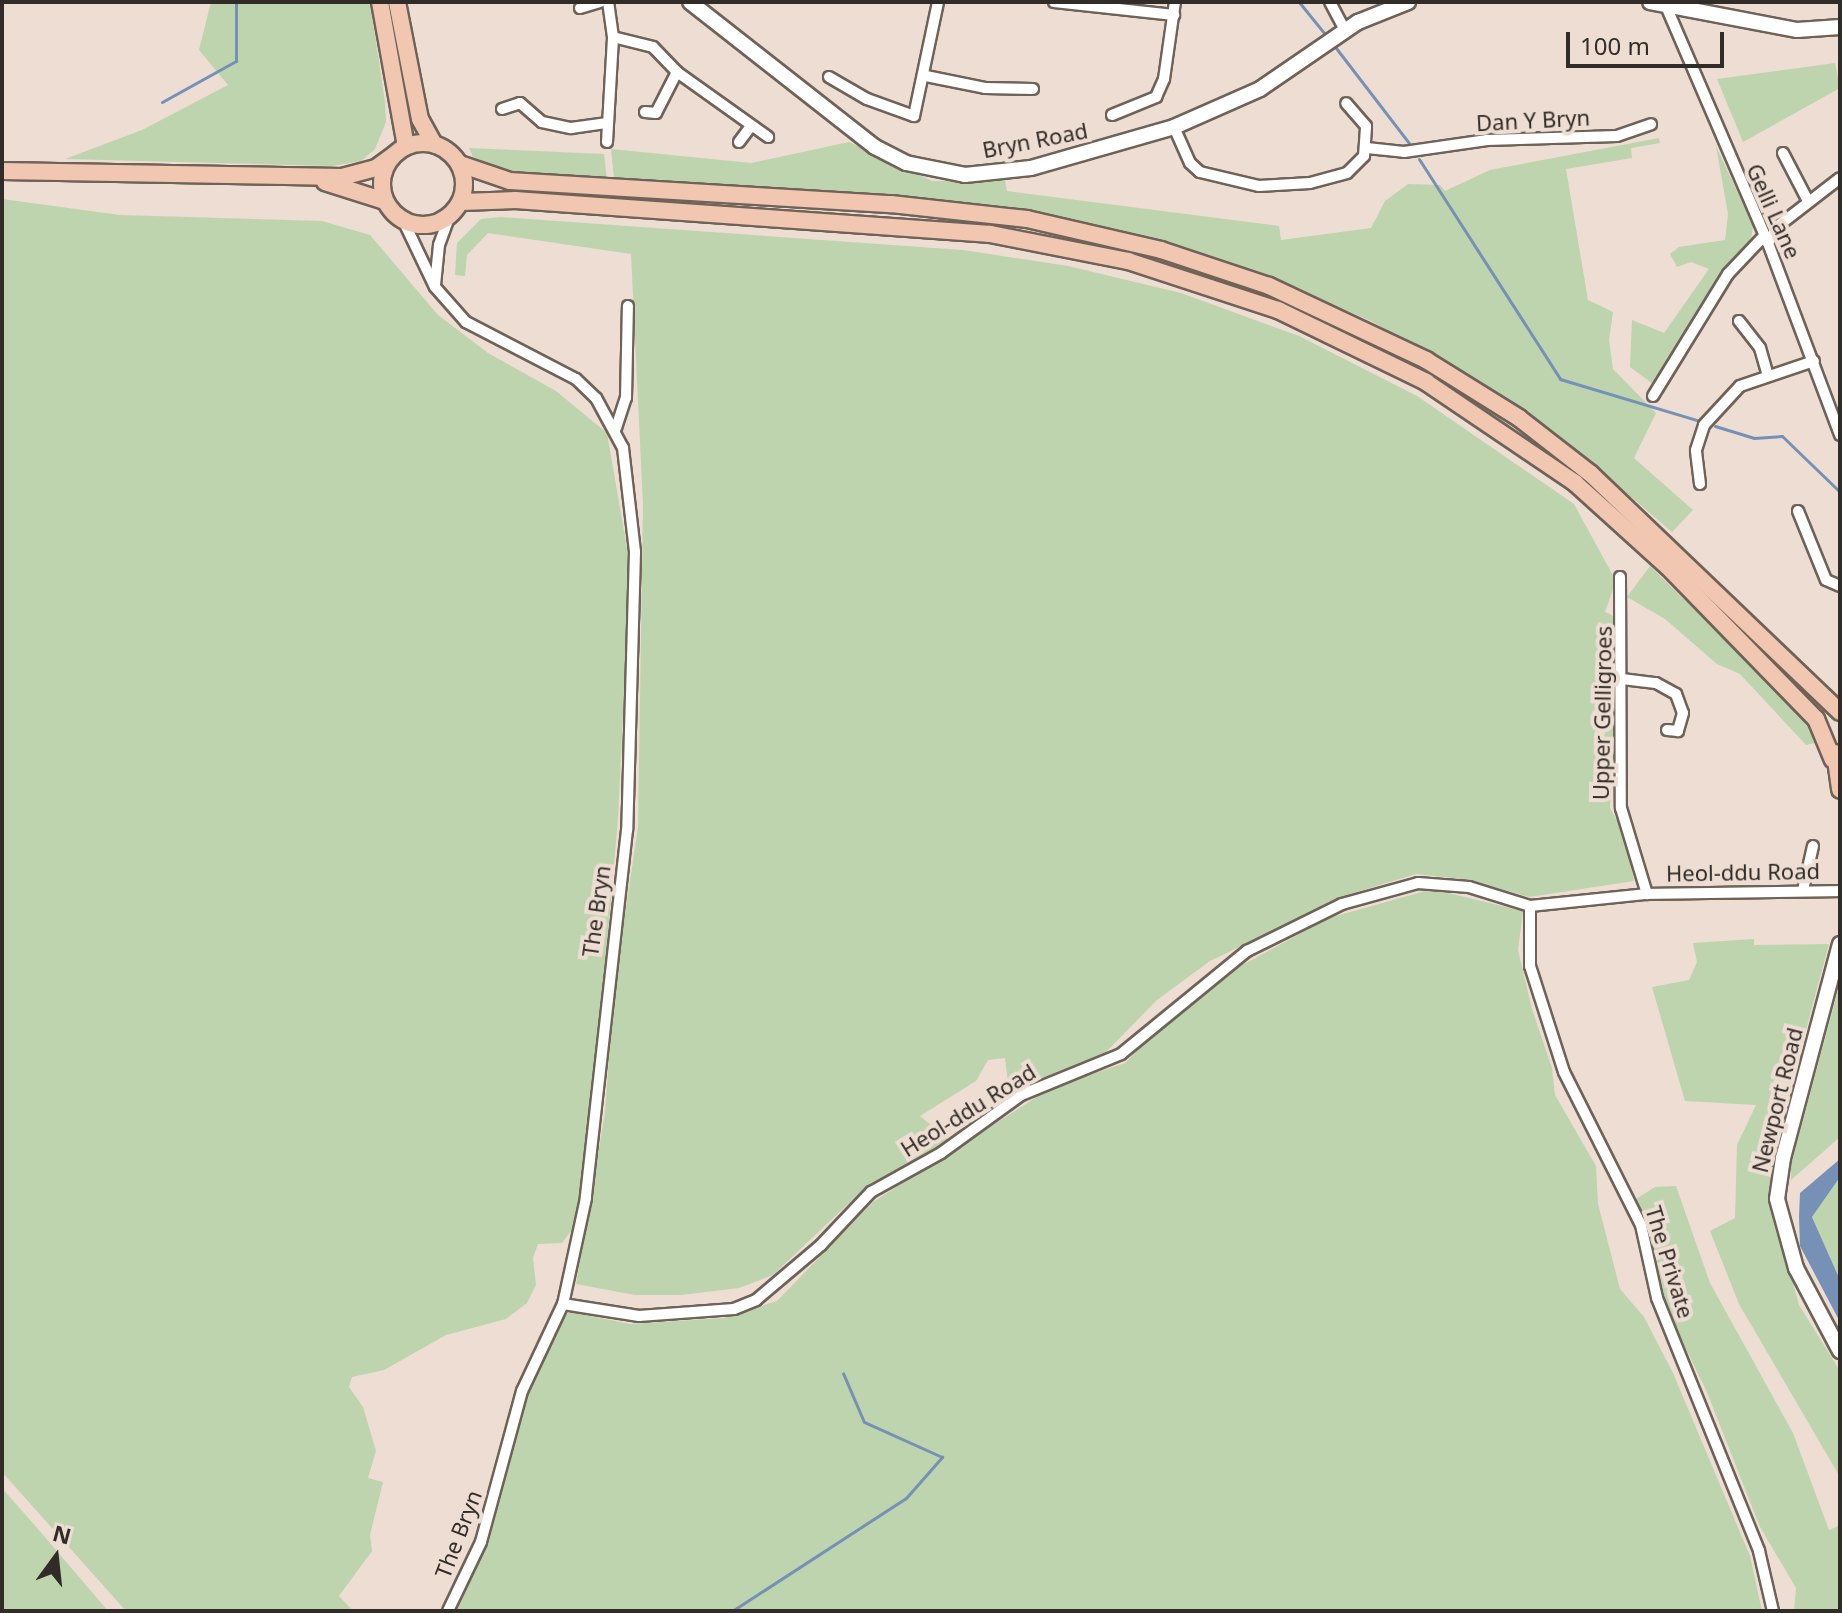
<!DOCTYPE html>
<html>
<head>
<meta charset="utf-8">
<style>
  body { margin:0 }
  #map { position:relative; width:1842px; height:1613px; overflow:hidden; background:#edddd2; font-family:"Noto Sans",sans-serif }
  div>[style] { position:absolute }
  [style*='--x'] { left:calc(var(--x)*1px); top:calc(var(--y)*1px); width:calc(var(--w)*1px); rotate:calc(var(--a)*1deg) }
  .green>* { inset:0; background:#bed4ae }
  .water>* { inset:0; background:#7790b6 }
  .stream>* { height:3px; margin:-1.5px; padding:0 1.5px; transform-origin:1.5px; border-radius:1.5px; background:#7790b6 }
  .roads { filter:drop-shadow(2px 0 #6f6258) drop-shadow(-2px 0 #6f6258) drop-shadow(0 2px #6f6258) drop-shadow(0 -2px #6f6258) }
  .minor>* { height:10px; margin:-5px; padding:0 5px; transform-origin:5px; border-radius:5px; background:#fff }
  .tertiary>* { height:14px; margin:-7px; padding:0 7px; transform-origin:7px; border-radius:7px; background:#fff }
  .secondary>* { height:14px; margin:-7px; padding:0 7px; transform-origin:7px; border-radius:7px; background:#fff }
  .primary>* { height:16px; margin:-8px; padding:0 8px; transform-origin:8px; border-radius:8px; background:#f1c7b2 }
  .primary>.ring { margin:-8px; padding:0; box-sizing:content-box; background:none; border:16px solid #f1c7b2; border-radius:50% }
  span { translate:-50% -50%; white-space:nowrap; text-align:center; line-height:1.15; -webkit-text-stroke:8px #edddd2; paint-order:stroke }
  .street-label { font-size:22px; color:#322c28 }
  .frame { position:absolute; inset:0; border:4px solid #322c28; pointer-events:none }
  .north { position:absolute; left:16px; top:1517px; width:80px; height:80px; -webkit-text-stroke:6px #edddd2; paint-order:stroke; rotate:15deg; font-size:22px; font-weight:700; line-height:32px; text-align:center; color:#322c28 }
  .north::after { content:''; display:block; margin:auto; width:28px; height:36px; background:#322c28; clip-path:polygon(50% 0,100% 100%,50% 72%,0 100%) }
  .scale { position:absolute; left:1566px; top:32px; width:158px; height:36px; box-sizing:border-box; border:4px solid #322c28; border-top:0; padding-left:10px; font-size:24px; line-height:28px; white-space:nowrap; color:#322c28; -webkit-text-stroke:6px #edddd2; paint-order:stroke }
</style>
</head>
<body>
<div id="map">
  <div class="green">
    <i style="clip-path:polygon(211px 2px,370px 2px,385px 102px,386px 122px,375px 149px,361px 161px,332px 166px,65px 159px,142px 130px,228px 85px,199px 50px)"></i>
    <i style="clip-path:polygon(1835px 63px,1840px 88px,1743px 142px,1717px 79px)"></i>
    <i style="clip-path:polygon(1659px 138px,1660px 143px,1631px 148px,1632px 158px,1566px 169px,1588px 300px,1613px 312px,1609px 340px,1613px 369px,1656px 413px,1634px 458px,1693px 510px,1672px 532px,1569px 444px,1509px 402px,1373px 322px,1274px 279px,1145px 237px,1039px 213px,893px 197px,614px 179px,611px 149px,751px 163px,849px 142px,932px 181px,1005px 180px,1007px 191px,1279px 226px,1281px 240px,1371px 228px,1385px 201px,1408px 184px,1440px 185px,1445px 191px,1490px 170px)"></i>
    <i style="clip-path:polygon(1716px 146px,1753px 226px,1751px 239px,1653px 384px,1630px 367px,1632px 320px,1664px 333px,1709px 269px,1691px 262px,1677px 267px,1670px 254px,1679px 247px,1725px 240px,1728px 214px)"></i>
    <i style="clip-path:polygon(469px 148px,604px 154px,607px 180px,506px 171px,473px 157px)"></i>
    <i style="clip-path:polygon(2px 199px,120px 215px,322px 221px,370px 235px,438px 315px,488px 353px,556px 391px,607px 433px,628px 554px,627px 631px,618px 819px,595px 1083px,575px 1226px,562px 1243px,538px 1244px,533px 1258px,536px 1285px,527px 1303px,506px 1319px,446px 1335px,384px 1370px,352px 1377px,349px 1387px,363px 1407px,376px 1451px,368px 1478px,383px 1482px,370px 1535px,372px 1551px,339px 1596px,353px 1611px,126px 1611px,2px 1472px)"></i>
    <i style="clip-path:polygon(501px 217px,963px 250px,1068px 266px,1181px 293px,1299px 336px,1417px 396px,1574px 504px,1616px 581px,1605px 612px,1612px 615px,1618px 627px,1610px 808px,1625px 835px,1634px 881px,1529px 897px,1470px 880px,1416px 874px,1350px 894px,1210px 961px,1157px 1000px,1105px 1053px,1009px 1091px,1005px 1058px,988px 1060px,976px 1081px,920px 1116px,950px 1141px,868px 1185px,773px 1275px,739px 1288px,681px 1295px,635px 1295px,576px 1284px,605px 1113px,614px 989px,638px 827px,643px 505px,631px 254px,488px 233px,467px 255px,465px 276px,455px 275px,457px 243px,481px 219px)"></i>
    <i style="clip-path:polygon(1650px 566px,1761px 675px,1808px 727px,1815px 743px,1806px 745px,1740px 674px,1717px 664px,1665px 619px,1627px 597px)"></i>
    <i style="clip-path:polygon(1432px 889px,1523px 911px,1518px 950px,1532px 1009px,1552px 1068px,1555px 1095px,1596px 1166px,1598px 1204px,1620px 1289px,1644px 1317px,1673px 1373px,1750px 1556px,1762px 1611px,457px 1611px,491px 1533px,525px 1398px,562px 1317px,571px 1312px,630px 1324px,724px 1318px,777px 1301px,873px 1202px,1049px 1089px,1125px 1063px,1167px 1021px,1235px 969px,1329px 918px)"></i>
    <i style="clip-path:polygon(1754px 939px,1754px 945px,1829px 944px,1773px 1153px,1769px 1195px,1799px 1305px,1840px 1371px,1840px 1477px,1739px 1304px,1710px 1231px,1735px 1218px,1737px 1145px,1756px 1105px,1685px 1101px,1652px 987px,1689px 980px,1697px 962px,1693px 943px)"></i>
    <i style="clip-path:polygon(1840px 983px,1840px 1137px,1791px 1180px,1791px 1165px)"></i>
    <i style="clip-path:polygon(1840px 1177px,1840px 1280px,1812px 1217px)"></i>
    <i style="clip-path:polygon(1676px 1186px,1710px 1283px,1793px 1433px,1829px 1530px,1840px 1525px,1840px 1611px,1794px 1611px,1796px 1588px,1760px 1527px,1706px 1390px,1661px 1298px,1636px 1199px,1655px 1187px)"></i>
    <i style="clip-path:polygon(2px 1488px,44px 1536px,108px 1611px,2px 1611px)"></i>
  </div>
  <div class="water">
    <i style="clip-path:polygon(1840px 1159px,1840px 1177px,1812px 1217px,1840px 1280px,1840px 1322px,1800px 1246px,1799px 1217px,1800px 1193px)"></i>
  </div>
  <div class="stream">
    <i style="--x:1299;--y:2;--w:40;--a:51"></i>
    <i style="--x:1336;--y:48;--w:120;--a:52.5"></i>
    <i style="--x:162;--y:102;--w:85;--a:-29"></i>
    <i style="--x:236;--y:61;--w:59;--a:-90"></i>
    <i style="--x:1419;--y:159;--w:261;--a:57.3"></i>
    <i style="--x:1560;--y:379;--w:143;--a:16.7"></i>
    <i style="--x:1715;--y:426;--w:41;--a:17.1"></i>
    <i style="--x:1754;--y:438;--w:28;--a:-4"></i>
    <i style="--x:1782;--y:436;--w:81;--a:44"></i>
    <i style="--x:732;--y:1611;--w:207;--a:-33"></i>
    <i style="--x:906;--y:1498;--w:55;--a:-48.7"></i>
    <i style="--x:942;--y:1457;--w:85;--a:-155.8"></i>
    <i style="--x:864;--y:1422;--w:53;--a:-113.2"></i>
  </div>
  <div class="roads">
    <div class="minor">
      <i style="--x:1054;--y:2;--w:121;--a:6.2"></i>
      <i style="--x:1330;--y:2;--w:32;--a:62"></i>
      <i style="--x:1666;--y:6;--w:258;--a:66.7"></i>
      <i style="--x:1768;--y:243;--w:205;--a:69.4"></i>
      <i style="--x:580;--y:8;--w:21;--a:-17"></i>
      <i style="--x:613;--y:37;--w:41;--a:14"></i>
      <i style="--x:653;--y:47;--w:35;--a:46"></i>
      <i style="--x:677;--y:72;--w:112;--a:35.5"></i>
      <i style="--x:926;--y:76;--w:60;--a:11.5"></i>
      <i style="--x:985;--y:88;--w:48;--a:1.2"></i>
      <i style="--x:829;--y:77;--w:44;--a:30.1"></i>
      <i style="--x:867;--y:99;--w:50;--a:19.9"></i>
      <i style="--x:914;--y:116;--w:116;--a:-78.1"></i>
      <i style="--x:502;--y:109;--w:19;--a:-18"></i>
      <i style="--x:520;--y:103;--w:29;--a:41"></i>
      <i style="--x:542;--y:122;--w:30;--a:12"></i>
      <i style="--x:571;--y:128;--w:35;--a:-8"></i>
      <i style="--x:645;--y:112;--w:11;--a:5"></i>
      <i style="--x:656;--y:113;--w:46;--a:-62.9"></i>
      <i style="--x:1112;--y:115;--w:48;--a:-22.2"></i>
      <i style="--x:1156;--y:97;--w:20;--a:-66"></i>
      <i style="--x:1164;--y:79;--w:78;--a:-81.9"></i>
      <i style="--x:1174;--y:127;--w:39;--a:66"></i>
      <i style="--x:1190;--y:163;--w:13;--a:42"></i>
      <i style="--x:1200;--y:172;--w:61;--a:13.3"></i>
      <i style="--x:1259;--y:186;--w:51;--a:-3.4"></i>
      <i style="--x:1310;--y:183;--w:38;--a:-15"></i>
      <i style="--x:1347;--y:173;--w:24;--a:-45"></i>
      <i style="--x:1364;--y:156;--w:30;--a:-86"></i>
      <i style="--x:1366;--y:126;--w:30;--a:-131"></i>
      <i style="--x:607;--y:142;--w:105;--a:-86.7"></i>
      <i style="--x:613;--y:37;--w:35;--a:-98"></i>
      <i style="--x:739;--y:142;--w:20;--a:-53"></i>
      <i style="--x:1367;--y:148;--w:37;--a:6"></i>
      <i style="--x:1404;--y:152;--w:84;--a:-8.2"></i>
      <i style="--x:1487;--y:140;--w:130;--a:-1.8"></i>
      <i style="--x:1617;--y:136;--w:36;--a:-19"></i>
      <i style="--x:1783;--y:153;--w:54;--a:62.5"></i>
      <i style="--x:403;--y:220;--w:74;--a:64.5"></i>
      <i style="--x:435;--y:287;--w:47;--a:48.5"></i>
      <i style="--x:466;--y:322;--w:124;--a:27.4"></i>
      <i style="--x:576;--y:379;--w:28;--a:44"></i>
      <i style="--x:596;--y:398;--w:57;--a:61.6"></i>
      <i style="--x:623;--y:448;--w:105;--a:83.4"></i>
      <i style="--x:635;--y:552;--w:278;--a:91.6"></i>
      <i style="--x:627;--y:830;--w:370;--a:96.4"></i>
      <i style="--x:586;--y:1198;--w:108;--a:102.2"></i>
      <i style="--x:563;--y:1304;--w:96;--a:115.2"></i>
      <i style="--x:522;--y:1391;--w:156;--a:105.2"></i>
      <i style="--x:481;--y:1542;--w:76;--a:115.6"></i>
      <i style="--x:1768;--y:243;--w:20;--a:-60"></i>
      <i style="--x:1778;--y:226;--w:78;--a:-37.7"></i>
      <i style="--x:435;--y:285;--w:40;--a:-84.3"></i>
      <i style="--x:439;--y:245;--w:30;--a:-70"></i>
      <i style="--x:1739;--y:321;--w:34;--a:52"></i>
      <i style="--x:1760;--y:348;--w:29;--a:74"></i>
      <i style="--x:1653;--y:396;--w:143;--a:-58.4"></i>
      <i style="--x:1728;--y:274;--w:52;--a:-46.5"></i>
      <i style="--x:616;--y:428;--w:32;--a:-72"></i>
      <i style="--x:626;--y:398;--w:92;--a:-88.8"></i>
      <i style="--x:1700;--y:484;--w:34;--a:-97"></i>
      <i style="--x:1696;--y:450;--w:26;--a:-72"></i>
      <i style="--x:1704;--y:425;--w:53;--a:-47.3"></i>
      <i style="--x:1740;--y:386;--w:78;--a:-18.7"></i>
      <i style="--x:1798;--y:511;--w:74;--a:67.9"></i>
      <i style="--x:1826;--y:580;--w:15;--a:23"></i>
      <i style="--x:1620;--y:577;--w:231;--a:89.8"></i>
      <i style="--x:1621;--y:808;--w:90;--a:73.2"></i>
      <i style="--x:1622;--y:679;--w:34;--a:7"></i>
      <i style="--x:1656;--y:683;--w:23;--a:29"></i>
      <i style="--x:1676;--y:694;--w:20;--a:70"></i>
      <i style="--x:1683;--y:713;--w:19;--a:106"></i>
      <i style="--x:1678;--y:731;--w:11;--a:-175"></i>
      <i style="--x:1803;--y:890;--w:45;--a:-77.2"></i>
      <i style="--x:1530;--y:906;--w:60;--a:90"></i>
      <i style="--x:1530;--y:966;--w:111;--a:72.2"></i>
      <i style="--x:1564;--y:1072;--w:171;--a:63.3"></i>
      <i style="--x:1641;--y:1225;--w:75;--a:77.6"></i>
      <i style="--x:1657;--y:1298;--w:273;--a:68"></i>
      <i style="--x:1759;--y:1551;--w:62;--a:76.9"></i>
      <i style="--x:563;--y:1304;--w:77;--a:9"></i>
      <i style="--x:639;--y:1316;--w:95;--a:-4.2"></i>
      <i style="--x:734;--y:1309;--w:24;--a:-22"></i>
      <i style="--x:756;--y:1300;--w:85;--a:-40.2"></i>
      <i style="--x:821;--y:1245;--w:73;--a:-46.7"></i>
      <i style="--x:871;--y:1192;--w:80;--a:-29.1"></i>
      <i style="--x:941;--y:1153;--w:99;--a:-35.9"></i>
      <i style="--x:1021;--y:1095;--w:108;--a:-22.3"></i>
      <i style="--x:1121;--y:1054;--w:163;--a:-39.3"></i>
      <i style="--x:1247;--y:951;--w:106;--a:-26.3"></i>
      <i style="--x:1342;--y:904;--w:79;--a:-15.4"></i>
      <i style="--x:1418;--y:883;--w:51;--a:4.5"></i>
      <i style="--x:1469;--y:887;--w:64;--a:17.3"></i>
      <i style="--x:1530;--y:906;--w:118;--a:-5.9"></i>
      <i style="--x:1647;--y:894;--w:193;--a:-0.9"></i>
    </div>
    <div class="tertiary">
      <i style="--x:690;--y:2;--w:235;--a:38.1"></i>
      <i style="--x:875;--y:147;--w:35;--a:27"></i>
      <i style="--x:906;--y:163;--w:60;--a:11.5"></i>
      <i style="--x:965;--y:175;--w:66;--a:-6.1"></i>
      <i style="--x:1031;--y:168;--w:149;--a:-16"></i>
      <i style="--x:1174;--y:127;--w:94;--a:-23.8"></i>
      <i style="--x:1260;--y:89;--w:119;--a:-34.4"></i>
      <i style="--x:1358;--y:22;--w:54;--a:-21.8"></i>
      <i style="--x:1650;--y:2;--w:150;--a:10.8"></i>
      <i style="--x:1797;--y:30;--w:43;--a:-4"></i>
    </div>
    <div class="secondary">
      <i style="--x:1840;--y:944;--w:221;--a:104.9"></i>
      <i style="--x:1783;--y:1158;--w:41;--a:98.3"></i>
      <i style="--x:1777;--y:1199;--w:72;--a:74.6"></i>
      <i style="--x:1796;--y:1268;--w:94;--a:62.1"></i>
    </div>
    <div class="primary">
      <i style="--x:380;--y:2;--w:146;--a:79.8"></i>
      <i style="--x:397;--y:2;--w:119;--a:78.9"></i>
      <i style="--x:420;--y:119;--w:29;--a:61"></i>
      <i class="ring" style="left:382px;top:143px;width:66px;height:66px"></i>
      <i style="--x:460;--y:164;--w:53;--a:18.8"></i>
      <i style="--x:510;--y:181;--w:382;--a:3.5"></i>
      <i style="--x:891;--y:204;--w:137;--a:6.3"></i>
      <i style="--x:1027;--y:219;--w:138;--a:13"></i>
      <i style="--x:1161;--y:250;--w:114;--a:18.4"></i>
      <i style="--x:1269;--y:286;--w:174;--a:25.2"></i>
      <i style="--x:1426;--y:360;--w:110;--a:31.9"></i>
      <i style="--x:1519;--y:418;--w:91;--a:37.9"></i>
      <i style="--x:1591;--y:474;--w:344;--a:43.7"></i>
      <i style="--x:2;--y:171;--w:340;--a:1"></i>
      <i style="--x:342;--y:177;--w:35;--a:-15"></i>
      <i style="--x:376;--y:168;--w:22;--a:-36"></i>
      <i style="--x:325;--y:182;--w:63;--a:17.6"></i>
      <i style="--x:461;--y:202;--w:55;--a:-2.1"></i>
      <i style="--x:516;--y:200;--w:475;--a:4.1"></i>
      <i style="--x:990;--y:234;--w:141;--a:11.1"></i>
      <i style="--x:1128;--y:261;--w:158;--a:18.1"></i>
      <i style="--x:1278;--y:310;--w:165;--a:25.9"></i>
      <i style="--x:1426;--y:382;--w:180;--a:34.1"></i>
      <i style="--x:1575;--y:483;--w:124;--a:42.1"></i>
      <i style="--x:1667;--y:566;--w:214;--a:45.8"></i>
      <i style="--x:1816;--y:719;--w:44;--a:67.5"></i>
      <i style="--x:1835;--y:753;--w:37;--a:82"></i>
    </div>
  </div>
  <div class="street-label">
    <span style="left:1533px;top:120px;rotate:-3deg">Dan Y Bryn</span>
    <span style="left:1035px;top:140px;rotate:-11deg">Bryn Road</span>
    <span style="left:1774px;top:211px;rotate:66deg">Gelli Lane</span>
    <span style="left:1602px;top:713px;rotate:-89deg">Upper Gelligroes</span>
    <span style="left:1743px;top:872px;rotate:-1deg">Heol-ddu Road</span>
    <span style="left:596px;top:911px;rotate:-82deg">The Bryn</span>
    <span style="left:1777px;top:1100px;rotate:-76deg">Newport Road</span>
    <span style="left:968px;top:1110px;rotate:-32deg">Heol-ddu Road</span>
    <span style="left:1670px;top:1262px;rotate:73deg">The Private</span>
    <span style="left:458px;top:1534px;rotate:-69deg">The Bryn</span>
  </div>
  <div class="frame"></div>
  <div class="north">N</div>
  <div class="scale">100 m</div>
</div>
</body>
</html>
